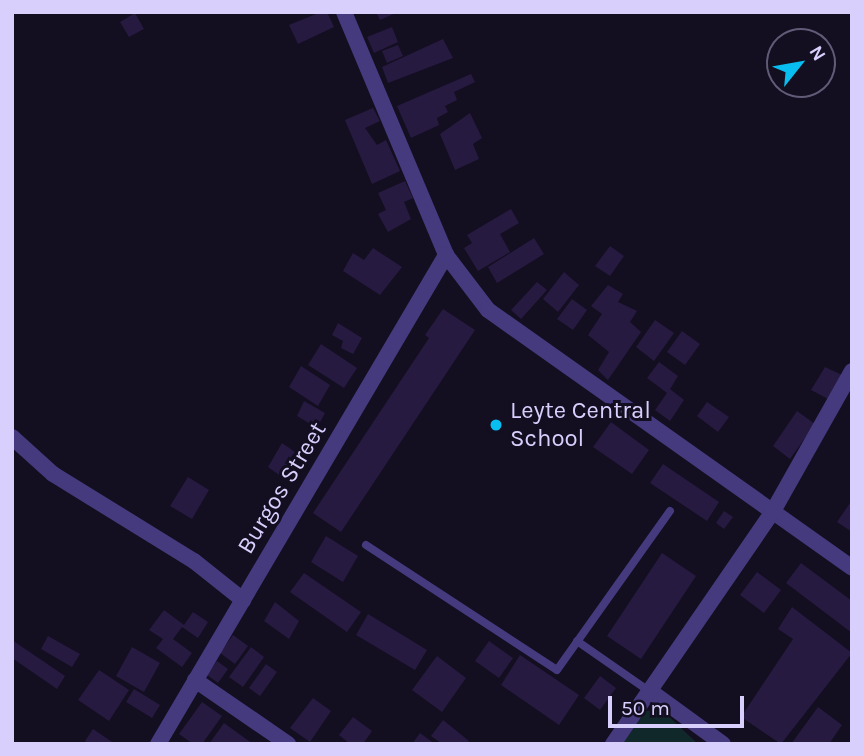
<!DOCTYPE html>
<html>
<head>
<meta charset="utf-8">
<style>
  body { margin:0 }
  #map { position:relative; width:864px; height:756px; overflow:hidden; background:#130e20; font-family:Karla,sans-serif }
  div>[style] { position:absolute }
  [style*='--x'] { left:calc(var(--x)*1px); top:calc(var(--y)*1px); width:calc(var(--w)*1px); rotate:calc(var(--a)*1deg) }
  .green>* { inset:0; background:#11282a }
  .building>* { inset:0; background:#271a41 }
  .lane>* { height:8px; margin:-4px; padding:0 4px; transform-origin:4px; border-radius:4px; background:#453a7e }
  .street>* { height:16px; margin:-8px; padding:0 8px; transform-origin:8px; border-radius:8px; background:#453a7e }
  .dots>* { width:19px; height:19px; translate:-50% -50%; box-sizing:border-box; border:4px solid #130e20; border-radius:50% }
  span { translate:-50% -50%; white-space:nowrap; text-align:center; line-height:1.15; -webkit-text-stroke:6px #130e20; paint-order:stroke }
  .poi-label { font-size:24px; color:#d9cffd }
  .left { translate:0 -50%; text-align:left }
  .street-label { font-size:24px; color:#d9cffd }
  .frame { position:absolute; inset:0; border:14px solid #d9cffd; pointer-events:none }
  .north { position:absolute; left:766px; top:28px; width:70px; height:70px; box-sizing:border-box; background:#130e20; border:2px solid #625b78; border-radius:50%; rotate:59deg; font-size:19px; font-weight:700; line-height:28px; text-align:center; color:#d9cffd }
  .north::after { content:''; display:block; margin:auto; width:24px; height:32px; background:#08bef0; clip-path:polygon(50% 0,100% 100%,50% 72%,0 100%) }
  .scale { position:absolute; left:608px; top:696px; width:136px; height:32px; box-sizing:border-box; border:4px solid #d9cffd; border-top:0; padding-left:9px; font-size:21px; line-height:24px; white-space:nowrap; color:#d9cffd; -webkit-text-stroke:5px #130e20; paint-order:stroke }
</style>
</head>
<body>
<div id="map">
  <div class="green">
    <i style="clip-path:polygon(654px 710px,662px 710px,698px 744px,622px 744px,646px 711px)"></i>
  </div>
  <div class="building">
    <i style="clip-path:polygon(321px 12px,327px 12px,334px 27px,298px 44px,289px 25px)"></i>
    <i style="clip-path:polygon(376px 12px,398px 12px,380px 20px)"></i>
    <i style="clip-path:polygon(135px 13px,144px 29px,129px 37px,120px 22px)"></i>
    <i style="clip-path:polygon(392px 27px,398px 42px,374px 53px,367px 37px)"></i>
    <i style="clip-path:polygon(443px 39px,453px 58px,388px 83px,382px 67px)"></i>
    <i style="clip-path:polygon(398px 45px,403px 56px,387px 63px,382px 51px)"></i>
    <i style="clip-path:polygon(471px 74px,475px 82px,454px 92px,457px 100px,445px 106px,448px 112px,437px 118px,439px 125px,411px 138px,397px 106px)"></i>
    <i style="clip-path:polygon(373px 108px,380px 121px,365px 128px,377px 145px,386px 140px,400px 171px,372px 184px,345px 120px)"></i>
    <i style="clip-path:polygon(470px 113px,482px 138px,473px 144px,479px 159px,455px 170px,440px 134px)"></i>
    <i style="clip-path:polygon(405px 181px,413px 198px,404px 202px,411px 219px,388px 232px,378px 214px,386px 210px,378px 193px)"></i>
    <i style="clip-path:polygon(511px 209px,519px 223px,500px 234px,510px 252px,478px 271px,464px 248px,472px 243px,467px 235px)"></i>
    <i style="clip-path:polygon(534px 238px,544px 254px,497px 283px,488px 267px)"></i>
    <i style="clip-path:polygon(610px 246px,624px 256px,610px 276px,595px 266px)"></i>
    <i style="clip-path:polygon(373px 248px,402px 267px,380px 295px,343px 271px,353px 253px,364px 260px)"></i>
    <i style="clip-path:polygon(564px 272px,579px 285px,558px 312px,543px 299px)"></i>
    <i style="clip-path:polygon(537px 282px,547px 290px,521px 319px,511px 310px)"></i>
    <i style="clip-path:polygon(608px 285px,623px 294px,618px 302px,637px 311px,630px 322px,641px 332px,608px 380px,598px 370px,609px 352px,588px 335px,602px 314px,591px 306px)"></i>
    <i style="clip-path:polygon(572px 299px,587px 310px,573px 330px,557px 319px)"></i>
    <i style="clip-path:polygon(443px 309px,475px 330px,341px 532px,313px 513px,429px 338px,425px 335px)"></i>
    <i style="clip-path:polygon(655px 320px,674px 333px,654px 361px,636px 347px)"></i>
    <i style="clip-path:polygon(338px 323px,362px 338px,353px 354px,341px 348px,343px 341px,332px 335px)"></i>
    <i style="clip-path:polygon(682px 331px,700px 344px,685px 365px,667px 352px)"></i>
    <i style="clip-path:polygon(321px 344px,357px 368px,344px 388px,308px 365px)"></i>
    <i style="clip-path:polygon(659px 362px,678px 376px,670px 389px,684px 400px,670px 421px,655px 410px,667px 393px,647px 378px)"></i>
    <i style="clip-path:polygon(301px 366px,330px 385px,318px 406px,289px 387px)"></i>
    <i style="clip-path:polygon(825px 367px,842px 375px,828px 399px,811px 390px)"></i>
    <i style="clip-path:polygon(304px 401px,325px 413px,317px 428px,297px 416px)"></i>
    <i style="clip-path:polygon(707px 402px,729px 417px,718px 432px,697px 416px)"></i>
    <i style="clip-path:polygon(797px 411px,815px 424px,790px 459px,773px 446px)"></i>
    <i style="clip-path:polygon(611px 422px,649px 450px,632px 474px,593px 447px)"></i>
    <i style="clip-path:polygon(282px 443px,295px 452px,287px 462px,295px 466px,289px 482px,268px 467px)"></i>
    <i style="clip-path:polygon(663px 464px,719px 502px,707px 521px,650px 483px)"></i>
    <i style="clip-path:polygon(188px 477px,209px 490px,192px 519px,170px 506px)"></i>
    <i style="clip-path:polygon(852px 500px,852px 532px,837px 522px)"></i>
    <i style="clip-path:polygon(724px 511px,733px 517px,724px 529px,716px 523px)"></i>
    <i style="clip-path:polygon(326px 536px,358px 556px,343px 582px,311px 562px)"></i>
    <i style="clip-path:polygon(662px 553px,696px 576px,641px 659px,607px 636px)"></i>
    <i style="clip-path:polygon(801px 563px,852px 601px,852px 633px,786px 583px)"></i>
    <i style="clip-path:polygon(757px 572px,781px 590px,764px 613px,740px 595px)"></i>
    <i style="clip-path:polygon(304px 573px,361px 612px,347px 632px,290px 592px)"></i>
    <i style="clip-path:polygon(275px 602px,299px 621px,289px 639px,264px 621px)"></i>
    <i style="clip-path:polygon(792px 607px,852px 653px,781px 744px,741px 717px,793px 639px,778px 629px)"></i>
    <i style="clip-path:polygon(164px 610px,184px 625px,193px 612px,208px 622px,198px 638px,182px 627px,173px 639px,192px 653px,182px 667px,156px 648px,163px 639px,149px 630px)"></i>
    <i style="clip-path:polygon(368px 614px,427px 650px,415px 670px,356px 635px)"></i>
    <i style="clip-path:polygon(233px 635px,248px 646px,235px 664px,220px 653px)"></i>
    <i style="clip-path:polygon(48px 636px,80px 654px,72px 667px,41px 649px)"></i>
    <i style="clip-path:polygon(12px 640px,65px 676px,57px 689px,12px 658px)"></i>
    <i style="clip-path:polygon(489px 641px,513px 658px,499px 678px,475px 661px)"></i>
    <i style="clip-path:polygon(132px 647px,160px 663px,144px 692px,116px 676px)"></i>
    <i style="clip-path:polygon(251px 647px,264px 657px,243px 687px,229px 677px)"></i>
    <i style="clip-path:polygon(520px 655px,579px 695px,559px 725px,501px 685px)"></i>
    <i style="clip-path:polygon(437px 656px,466px 678px,442px 712px,412px 690px)"></i>
    <i style="clip-path:polygon(217px 661px,228px 669px,218px 683px,207px 675px)"></i>
    <i style="clip-path:polygon(266px 664px,277px 672px,260px 696px,249px 688px)"></i>
    <i style="clip-path:polygon(99px 670px,129px 690px,109px 721px,78px 700px)"></i>
    <i style="clip-path:polygon(600px 676px,616px 688px,600px 710px,584px 698px)"></i>
    <i style="clip-path:polygon(134px 689px,160px 705px,152px 718px,126px 702px)"></i>
    <i style="clip-path:polygon(313px 698px,331px 711px,310px 742px,290px 728px)"></i>
    <i style="clip-path:polygon(202px 702px,222px 716px,202px 744px,193px 744px,179px 734px)"></i>
    <i style="clip-path:polygon(818px 707px,842px 725px,829px 744px,791px 744px)"></i>
    <i style="clip-path:polygon(353px 717px,372px 731px,363px 744px,350px 744px,339px 735px)"></i>
    <i style="clip-path:polygon(443px 720px,469px 741px,467px 744px,442px 744px,431px 736px)"></i>
    <i style="clip-path:polygon(224px 723px,253px 744px,209px 744px)"></i>
    <i style="clip-path:polygon(93px 729px,115px 744px,89px 744px,85px 741px)"></i>
    <i style="clip-path:polygon(420px 733px,435px 744px,412px 744px)"></i>
  </div>
  <div class="lane">
    <i style="--x:366;--y:545;--w:228;--a:33.2"></i>
    <i style="--x:557;--y:670;--w:195;--a:-54.6"></i>
    <i style="--x:577;--y:641;--w:88;--a:34.8"></i>
  </div>
  <div class="street">
    <i style="--x:344;--y:12;--w:264;--a:67.2"></i>
    <i style="--x:446;--y:255;--w:69;--a:52.6"></i>
    <i style="--x:488;--y:310;--w:446;--a:35.3"></i>
    <i style="--x:12;--y:437;--w:55;--a:42.1"></i>
    <i style="--x:53;--y:474;--w:166;--a:31.7"></i>
    <i style="--x:194;--y:561;--w:63;--a:38.5"></i>
    <i style="--x:195;--y:680;--w:113;--a:34.5"></i>
    <i style="--x:650;--y:691;--w:90;--a:36"></i>
    <i style="--x:158;--y:744;--w:568;--a:-59.5"></i>
    <i style="--x:613;--y:744;--w:280;--a:-55.5"></i>
    <i style="--x:772;--y:513;--w:163;--a:-60.6"></i>
  </div>
  <div class="dots">
    <i style="left:496px;top:425px;background:#08bef0"></i>
  </div>
  <div class="poi-label">
    <span class="left" style="left:510px;top:425px">Leyte Central<br>School</span>
  </div>
  <div class="street-label">
    <span style="left:282px;top:488px;rotate:-59deg">Burgos Street</span>
  </div>
  <div class="frame"></div>
  <div class="north">N</div>
  <div class="scale">50 m</div>
</div>
</body>
</html>
